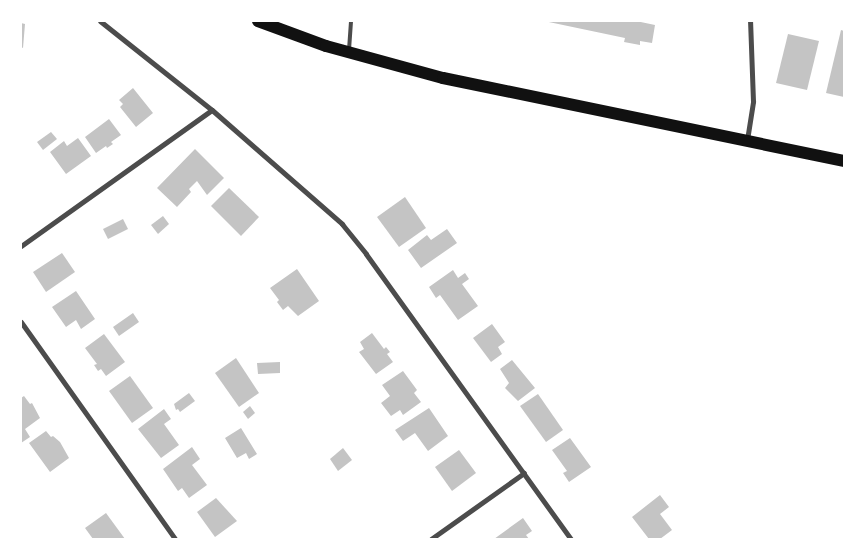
<!DOCTYPE html>
<html>
<head>
<meta charset="utf-8">
<style>
  body { margin:0 }
  #map { position:relative; width:865px; height:560px; overflow:hidden; background:#fff; font-family:"Sofia Sans Condensed",sans-serif }
  div>[style] { position:absolute }
  [style*='--x'] { left:calc(var(--x)*1px); top:calc(var(--y)*1px); width:calc(var(--w)*1px); rotate:calc(var(--a)*1deg) }
  .building>* { inset:0; background:#c4c4c4 }
  .service>* { height:4px; margin:-2px; padding:0 2px; transform-origin:2px; border-radius:2px; background:#4c4c4c }
  .minor>* { height:5px; margin:-2.5px; padding:0 2.5px; transform-origin:2.5px; border-radius:2.5px; background:#4c4c4c }
  .primary>* { height:12px; margin:-6px; padding:0 6px; transform-origin:6px; border-radius:6px; background:#111 }
  span { translate:-50% -50%; white-space:nowrap; text-align:center; line-height:1.15; -webkit-text-stroke:5px #fff; paint-order:stroke }
  .frame { position:absolute; inset:0; border:22px solid #fff; pointer-events:none }
</style>
</head>
<body>
<div id="map">
  <div class="building">
    <i style="clip-path:polygon(544px 21px,636px 21px,655px 25px,652px 43px,640px 41px,640px 45px,624px 42px,625px 38px)"></i>
    <i style="clip-path:polygon(21px 23px,25px 24px,23px 48px,21px 47px)"></i>
    <i style="clip-path:polygon(841px 30px,844px 31px,844px 97px,826px 93px)"></i>
    <i style="clip-path:polygon(788px 34px,819px 41px,807px 90px,776px 83px)"></i>
    <i style="clip-path:polygon(133px 88px,153px 113px,136px 127px,120px 107px,123px 104px,119px 100px)"></i>
    <i style="clip-path:polygon(109px 119px,121px 135px,111px 142px,113px 144px,107px 148px,106px 146px,96px 153px,85px 137px)"></i>
    <i style="clip-path:polygon(51px 132px,57px 139px,43px 150px,37px 142px)"></i>
    <i style="clip-path:polygon(78px 138px,91px 156px,66px 174px,50px 152px,64px 141px,67px 146px)"></i>
    <i style="clip-path:polygon(195px 149px,224px 178px,207px 195px,197px 181px,189px 189px,191px 192px,177px 207px,157px 188px)"></i>
    <i style="clip-path:polygon(229px 188px,259px 217px,241px 236px,211px 206px)"></i>
    <i style="clip-path:polygon(405px 197px,426px 228px,399px 247px,377px 217px)"></i>
    <i style="clip-path:polygon(163px 216px,169px 224px,158px 234px,151px 225px)"></i>
    <i style="clip-path:polygon(123px 219px,128px 229px,108px 239px,103px 229px)"></i>
    <i style="clip-path:polygon(447px 229px,457px 243px,421px 268px,408px 250px,427px 235px,431px 240px)"></i>
    <i style="clip-path:polygon(62px 253px,75px 272px,46px 292px,33px 272px)"></i>
    <i style="clip-path:polygon(297px 269px,319px 301px,298px 316px,288px 306px,283px 310px,277px 302px,279px 300px,270px 288px)"></i>
    <i style="clip-path:polygon(453px 270px,458px 278px,465px 273px,469px 279px,462px 284px,478px 306px,458px 320px,440px 295px,436px 298px,429px 287px)"></i>
    <i style="clip-path:polygon(76px 291px,95px 319px,81px 329px,76px 320px,66px 327px,52px 307px)"></i>
    <i style="clip-path:polygon(133px 313px,139px 322px,119px 336px,113px 327px)"></i>
    <i style="clip-path:polygon(492px 324px,505px 342px,498px 347px,502px 354px,491px 362px,473px 338px)"></i>
    <i style="clip-path:polygon(372px 333px,384px 349px,386px 347px,390px 352px,387px 354px,393px 362px,376px 374px,359px 352px,364px 349px,360px 342px)"></i>
    <i style="clip-path:polygon(104px 334px,125px 362px,106px 376px,101px 369px,98px 371px,94px 365px,97px 364px,85px 348px)"></i>
    <i style="clip-path:polygon(236px 358px,259px 393px,239px 407px,215px 373px)"></i>
    <i style="clip-path:polygon(512px 360px,535px 388px,518px 401px,505px 388px,509px 383px,500px 369px)"></i>
    <i style="clip-path:polygon(280px 362px,280px 373px,258px 374px,257px 363px)"></i>
    <i style="clip-path:polygon(403px 371px,417px 390px,414px 393px,421px 402px,403px 415px,400px 410px,391px 416px,381px 403px,390px 396px,382px 385px)"></i>
    <i style="clip-path:polygon(130px 376px,153px 408px,132px 423px,109px 391px)"></i>
    <i style="clip-path:polygon(189px 393px,195px 401px,180px 412px,178px 409px,176px 410px,174px 404px)"></i>
    <i style="clip-path:polygon(538px 394px,563px 430px,546px 442px,520px 406px)"></i>
    <i style="clip-path:polygon(24px 396px,30px 404px,32px 403px,40px 418px,25px 429px,30px 437px,21px 443px,21px 398px)"></i>
    <i style="clip-path:polygon(250px 406px,255px 413px,248px 419px,243px 412px)"></i>
    <i style="clip-path:polygon(429px 408px,448px 436px,428px 451px,415px 433px,403px 441px,395px 430px)"></i>
    <i style="clip-path:polygon(164px 409px,171px 419px,164px 424px,179px 445px,161px 458px,138px 429px)"></i>
    <i style="clip-path:polygon(241px 428px,257px 454px,249px 459px,246px 453px,237px 458px,225px 438px)"></i>
    <i style="clip-path:polygon(46px 431px,51px 437px,53px 436px,60px 442px,69px 458px,50px 472px,29px 443px)"></i>
    <i style="clip-path:polygon(570px 438px,591px 467px,569px 482px,563px 473px,567px 471px,552px 450px)"></i>
    <i style="clip-path:polygon(192px 447px,200px 459px,192px 465px,207px 485px,189px 498px,182px 488px,178px 491px,163px 469px)"></i>
    <i style="clip-path:polygon(343px 448px,352px 460px,338px 471px,330px 459px)"></i>
    <i style="clip-path:polygon(459px 450px,476px 473px,452px 491px,435px 467px)"></i>
    <i style="clip-path:polygon(660px 495px,669px 507px,660px 514px,672px 530px,660px 539px,649px 539px,632px 517px)"></i>
    <i style="clip-path:polygon(216px 498px,237px 521px,215px 537px,197px 512px)"></i>
    <i style="clip-path:polygon(106px 513px,125px 539px,93px 539px,85px 528px)"></i>
    <i style="clip-path:polygon(523px 518px,532px 531px,526px 535px,529px 539px,494px 539px)"></i>
  </div>
  <div class="service">
    <i style="--x:349;--y:50;--w:29;--a:-86"></i>
  </div>
  <div class="minor">
    <i style="--x:100;--y:21;--w:143;--a:38.5"></i>
    <i style="--x:212;--y:110;--w:173;--a:41.2"></i>
    <i style="--x:342;--y:224;--w:38;--a:51"></i>
    <i style="--x:366;--y:254;--w:351;--a:54.3"></i>
    <i style="--x:747;--y:140;--w:39;--a:-81"></i>
    <i style="--x:753;--y:101;--w:80;--a:-92.1"></i>
    <i style="--x:21;--y:246;--w:234;--a:-35.5"></i>
    <i style="--x:21;--y:322;--w:266;--a:54.6"></i>
    <i style="--x:431;--y:539;--w:114;--a:-35.4"></i>
  </div>
  <div class="primary">
    <i style="--x:258;--y:21;--w:72;--a:20.2"></i>
    <i style="--x:326;--y:46;--w:121;--a:15.3"></i>
    <i style="--x:443;--y:78;--w:409;--a:11.7"></i>
  </div>
  <div class="frame"></div>
</div>
</body>
</html>
